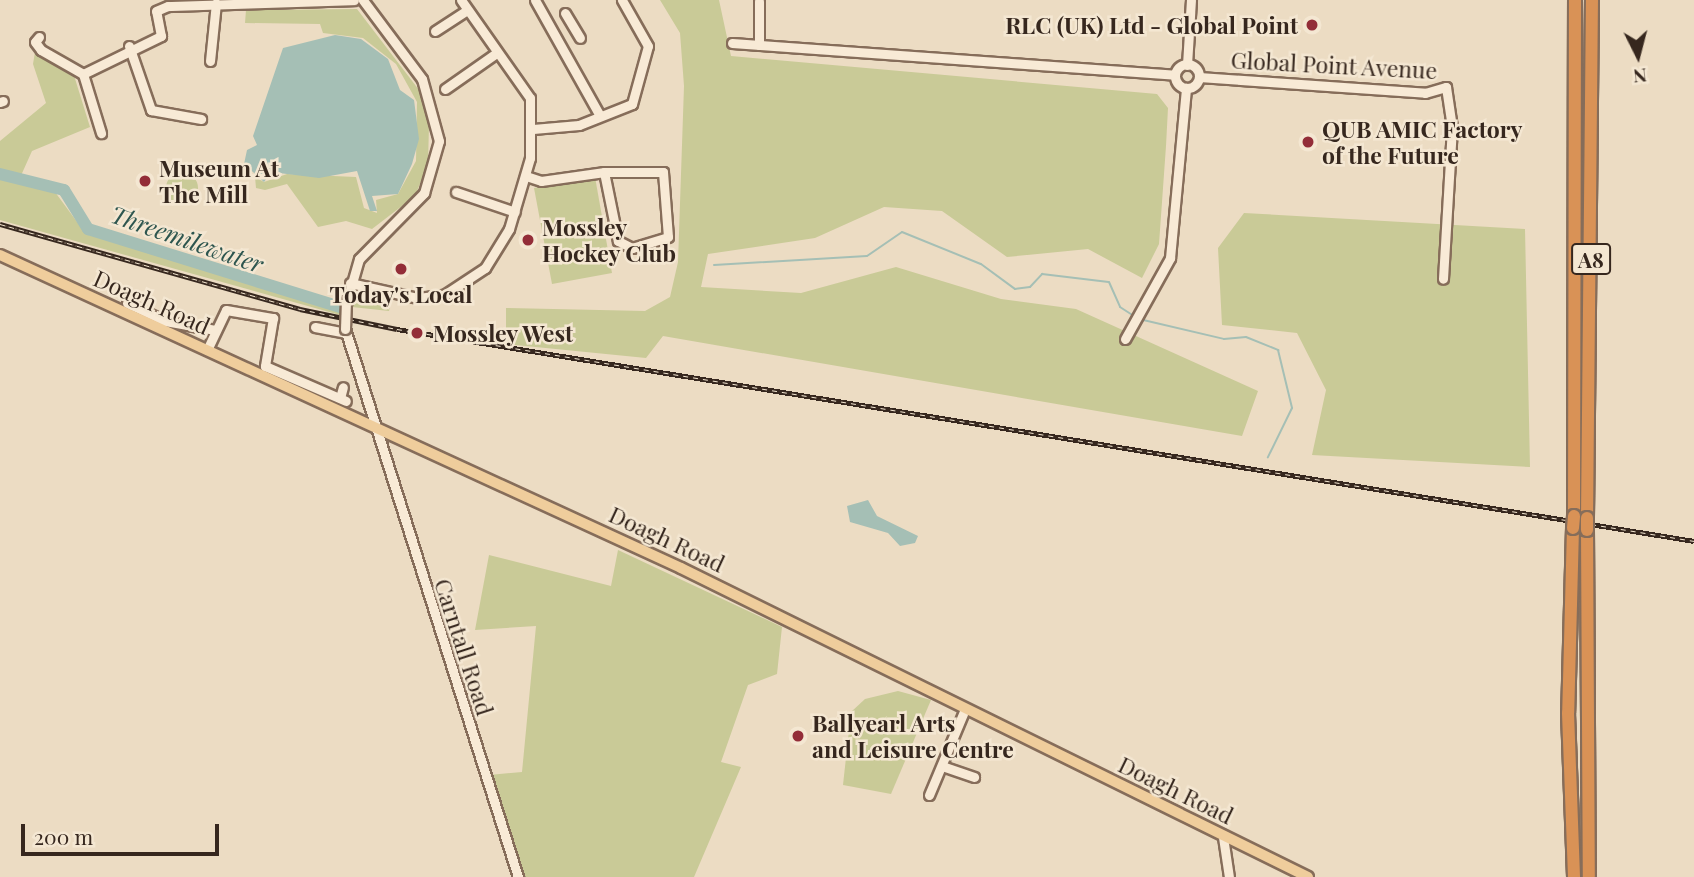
<!DOCTYPE html>
<html>
<head>
<meta charset="utf-8">
<style>
  body { margin:0 }
  #map { position:relative; width:1694px; height:877px; overflow:hidden; background:#ecdcc3; font-family:"Playfair Display",serif }
  div>[style] { position:absolute }
  [style*='--x'] { left:calc(var(--x)*1px); top:calc(var(--y)*1px); width:calc(var(--w)*1px); rotate:calc(var(--a)*1deg) }
  .green>* { inset:0; background:#c9ca97 }
  .round { border-radius:50% }
  .water>* { inset:0; background:#a5bfb5 }
  .stream>* { height:2px; margin:-1px; padding:0 1px; transform-origin:1px; border-radius:1px; background:#a5bfb5 }
  .river>* { height:12px; margin:-6px; padding:0 6px; transform-origin:6px; border-radius:6px; background:#a5bfb5 }
  .roads { filter:drop-shadow(2px 0 #866d5a) drop-shadow(-2px 0 #866d5a) drop-shadow(0 2px #866d5a) drop-shadow(0 -2px #866d5a) }
  .minor>* { height:9px; margin:-4.5px; padding:0 4.5px; transform-origin:4.5px; border-radius:4.5px; background:#f8ead6 }
  .minor>.ring { margin:-4.5px; padding:0; box-sizing:content-box; background:none; border:9px solid #f8ead6; border-radius:50% }
  .major>* { height:10px; margin:-5px; padding:0 5px; transform-origin:5px; border-radius:5px; background:#efcd9c }
  .highway>* { height:12px; margin:-6px; padding:0 6px; transform-origin:6px; border-radius:6px; background:#d99256 }
  .rail>* { height:4.5px; margin-top:-2.25px; transform-origin:0; background:repeating-linear-gradient(90deg,#f4e7d2 0 5px,#36271e 0 10px); box-sizing:border-box; border-block:2px solid #36271e }
  .bridges { filter:drop-shadow(2px 0 #866d5a) drop-shadow(-2px 0 #866d5a) drop-shadow(0 2px #866d5a) drop-shadow(0 -2px #866d5a) }
  .minor-bridge>* { height:9px; margin:-4.5px; padding:0 4.5px; transform-origin:4.5px; border-radius:4.5px; background:#f8ead6 }
  .highway-bridge>* { height:12px; margin:-6px; padding:0 6px; transform-origin:6px; border-radius:6px; background:#d99256 }
  .dots>* { width:19px; height:19px; translate:-50% -50%; box-sizing:border-box; border:4px solid #f4e7d2; border-radius:50% }
  span { translate:-50% -50%; white-space:nowrap; text-align:center; line-height:1.15; -webkit-text-stroke:5px #f4e7d2; paint-order:stroke }
  .shield-label span { padding:2px 5px; background:#f4e7d2; border:2px solid; border-radius:5px; -webkit-text-stroke-width:0 }
  .shield-label { font-size:21px; color:#36271e; font-weight:700 }
  .poi-label { font-size:23px; color:#36271e; font-weight:700 }
  .right { translate:-100% -50%; text-align:right }
  .left { translate:0 -50%; text-align:left }
  .street-label { font-size:23px; color:#36271e }
  .water-label { font-size:24px; color:#2e564f; font-style:italic }
  .north { position:absolute; left:1603px; top:21px; width:70px; height:70px; -webkit-text-stroke:5px #f4e7d2; paint-order:stroke; rotate:174deg; font-size:19px; font-weight:700; line-height:28px; text-align:center; color:#36271e }
  .north::after { content:''; display:block; margin:auto; width:24px; height:32px; background:#36271e; clip-path:polygon(50% 0,100% 100%,50% 72%,0 100%) }
  .scale { position:absolute; left:21px; top:824px; width:198px; height:32px; box-sizing:border-box; border:4px solid #36271e; border-top:0; padding-left:9px; font-size:21px; line-height:24px; white-space:nowrap; color:#36271e; -webkit-text-stroke:5px #f4e7d2; paint-order:stroke }
</style>
</head>
<body>
<div id="map">
  <div class="green">
    <i style="clip-path:polygon(660px 0,719px 0,731px 56px,1157px 94px,1168px 108px,1166px 146px,1159px 244px,1142px 278px,1088px 249px,1007px 257px,942px 211px,884px 207px,815px 238px,708px 254px,701px 287px,801px 293px,896px 267px,1001px 299px,1076px 309px,1258px 391px,1242px 436px,663px 336px,646px 358px,506px 344px,506px 308px,645px 311px,670px 297px,678px 262px,684px 86px,680px 33px)"></i>
    <i style="clip-path:polygon(357px 9px,419px 90px,429px 125px,428px 164px,415px 196px,372px 229px,346px 221px,318px 227px,287px 184px,265px 190px,256px 188px,255px 177px,264px 182px,287px 174px,356px 177px,364px 208px,377px 213px,376px 200px,398px 194px,416px 161px,417px 102px,396px 64px,363px 38px,323px 33px,320px 24px,245px 23px,246px 10px)"></i>
    <i style="clip-path:polygon(35px 52px,72px 69px,90px 127px,32px 151px,19px 180px,55px 192px,83px 230px,341px 304px,340px 315px,0 220px,0 141px,46px 103px,33px 64px)"></i>
    <i class="round" style="left:166px;top:172px;width:32px;height:32px"></i>
    <i style="clip-path:polygon(595px 177px,612px 273px,552px 284px,534px 188px)"></i>
    <i style="clip-path:polygon(1244px 213px,1525px 229px,1530px 467px,1312px 455px,1326px 390px,1297px 333px,1222px 325px,1218px 248px)"></i>
    <i style="clip-path:polygon(359px 291px,391px 300px,389px 311px,352px 307px)"></i>
    <i style="clip-path:polygon(618px 550px,782px 627px,777px 674px,748px 685px,721px 762px,741px 767px,694px 877px,522px 877px,489px 775px,522px 772px,536px 626px,475px 630px,489px 555px,611px 586px)"></i>
    <i style="clip-path:polygon(898px 691px,931px 700px,891px 794px,843px 785px,851px 712px,865px 699px)"></i>
  </div>
  <div class="water">
    <i style="clip-path:polygon(335px 35px,361px 39px,388px 59px,400px 90px,414px 100px,419px 139px,412px 164px,398px 194px,372px 196px,377px 211px,370px 211px,357px 171px,319px 178px,271px 172px,264px 182px,244px 164px,247px 150px,257px 145px,253px 136px,283px 48px)"></i>
    <i style="clip-path:polygon(868px 500px,877px 516px,918px 536px,915px 543px,900px 546px,888px 533px,850px 522px,847px 506px)"></i>
  </div>
  <div class="stream">
    <i style="--x:714;--y:265;--w:153;--a:-3.4"></i>
    <i style="--x:867;--y:256;--w:42;--a:-34.4"></i>
    <i style="--x:902;--y:232;--w:85;--a:22.1"></i>
    <i style="--x:981;--y:264;--w:42;--a:36.3"></i>
    <i style="--x:1015;--y:289;--w:15;--a:-8"></i>
    <i style="--x:1030;--y:287;--w:18;--a:-47"></i>
    <i style="--x:1042;--y:274;--w:67;--a:6.8"></i>
    <i style="--x:1109;--y:282;--w:27;--a:66"></i>
    <i style="--x:1120;--y:307;--w:17;--a:33"></i>
    <i style="--x:1139;--y:319;--w:87;--a:13.2"></i>
    <i style="--x:1224;--y:339;--w:22;--a:-5"></i>
    <i style="--x:1246;--y:337;--w:35;--a:22"></i>
    <i style="--x:1278;--y:350;--w:60;--a:76.4"></i>
    <i style="--x:1292;--y:408;--w:55;--a:116.1"></i>
  </div>
  <div class="river">
    <i style="--x:0;--y:174;--w:66;--a:14"></i>
    <i style="--x:64;--y:190;--w:46;--a:58.4"></i>
    <i style="--x:88;--y:229;--w:264;--a:17.2"></i>
  </div>
  <div class="roads">
    <div class="minor">
      <i style="--x:535;--y:0;--w:133;--a:60.7"></i>
      <i style="--x:565;--y:13;--w:29;--a:59"></i>
      <i style="--x:435;--y:31;--w:38;--a:-33"></i>
      <i style="--x:39;--y:37;--w:6;--a:129"></i>
      <i style="--x:35;--y:42;--w:10;--a:53"></i>
      <i style="--x:41;--y:50;--w:48;--a:29.7"></i>
      <i style="--x:83;--y:74;--w:62;--a:73"></i>
      <i style="--x:732;--y:43;--w:444;--a:4.1"></i>
      <i style="--x:759;--y:45;--w:44;--a:-90"></i>
      <i style="--x:129;--y:46;--w:68;--a:71"></i>
      <i style="--x:151;--y:110;--w:51;--a:10.2"></i>
      <i style="--x:210;--y:61;--w:58;--a:-84.1"></i>
      <i class="ring" style="left:1175px;top:64px;width:15px;height:15px"></i>
      <i style="--x:1187;--y:65;--w:65;--a:-86.5"></i>
      <i style="--x:83;--y:74;--w:87;--a:-26"></i>
      <i style="--x:161;--y:36;--w:25;--a:-101"></i>
      <i style="--x:156;--y:11;--w:13;--a:-23"></i>
      <i style="--x:168;--y:6;--w:186;--a:-1.8"></i>
      <i style="--x:1199;--y:77;--w:227;--a:4"></i>
      <i style="--x:1425;--y:93;--w:22;--a:-16"></i>
      <i style="--x:1446;--y:87;--w:40;--a:81.5"></i>
      <i style="--x:1452;--y:127;--w:152;--a:93.4"></i>
      <i style="--x:445;--y:89;--w:61;--a:-35"></i>
      <i style="--x:0;--y:102;--w:3;--a:-18"></i>
      <i style="--x:533;--y:129;--w:46;--a:-5"></i>
      <i style="--x:579;--y:125;--w:57;--a:-21.6"></i>
      <i style="--x:632;--y:104;--w:60;--a:-74.6"></i>
      <i style="--x:648;--y:46;--w:53;--a:-119.5"></i>
      <i style="--x:526;--y:176;--w:16;--a:18"></i>
      <i style="--x:541;--y:181;--w:64;--a:-8.1"></i>
      <i style="--x:604;--y:172;--w:59;--a:0"></i>
      <i style="--x:663;--y:172;--w:65;--a:85.6"></i>
      <i style="--x:668;--y:237;--w:38;--a:163"></i>
      <i style="--x:632;--y:248;--w:16;--a:-153"></i>
      <i style="--x:618;--y:241;--w:70;--a:-101.5"></i>
      <i style="--x:456;--y:192;--w:62;--a:18.7"></i>
      <i style="--x:350;--y:283;--w:70;--a:12.4"></i>
      <i style="--x:418;--y:298;--w:26;--a:-7"></i>
      <i style="--x:444;--y:295;--w:49;--a:-33.4"></i>
      <i style="--x:485;--y:268;--w:46;--a:-58.4"></i>
      <i style="--x:509;--y:229;--w:74;--a:-73.5"></i>
      <i style="--x:530;--y:158;--w:60;--a:-90"></i>
      <i style="--x:530;--y:98;--w:120;--a:-125.1"></i>
      <i style="--x:127;--y:303;--w:42;--a:25.3"></i>
      <i style="--x:165;--y:321;--w:51;--a:10.2"></i>
      <i style="--x:346;--y:304;--w:47;--a:-73.9"></i>
      <i style="--x:359;--y:259;--w:93;--a:-45.4"></i>
      <i style="--x:424;--y:193;--w:54;--a:-73.9"></i>
      <i style="--x:439;--y:141;--w:64;--a:-105.3"></i>
      <i style="--x:422;--y:79;--w:99;--a:-126.8"></i>
      <i style="--x:315;--y:327;--w:31;--a:11"></i>
      <i style="--x:345;--y:329;--w:575;--a:72.48"></i>
      <i style="--x:1125;--y:339;--w:93;--a:-60.9"></i>
      <i style="--x:1170;--y:258;--w:171;--a:-84.6"></i>
      <i style="--x:207;--y:350;--w:44;--a:-64.6"></i>
      <i style="--x:226;--y:310;--w:48;--a:9.7"></i>
      <i style="--x:273;--y:318;--w:49;--a:99.5"></i>
      <i style="--x:265;--y:366;--w:88;--a:23.4"></i>
      <i style="--x:340;--y:398;--w:11;--a:-75"></i>
      <i style="--x:942;--y:766;--w:34;--a:19"></i>
      <i style="--x:929;--y:795;--w:93;--a:-67.3"></i>
      <i style="--x:1223;--y:837;--w:40;--a:81.5"></i>
    </div>
    <div class="major">
      <i style="--x:0;--y:255;--w:749;--a:24.68"></i>
      <i style="--x:681;--y:568;--w:699;--a:26.24"></i>
    </div>
    <div class="highway">
      <i style="--x:1574;--y:516;--w:516;--a:-89.89"></i>
      <i style="--x:1587;--y:518;--w:518;--a:-89.45"></i>
      <i style="--x:1573;--y:528;--w:185;--a:91.5"></i>
      <i style="--x:1568;--y:713;--w:164;--a:87.9"></i>
      <i style="--x:1587;--y:530;--w:347;--a:89.7"></i>
    </div>
  </div>
  <div class="rail">
    <i style="--x:0;--y:224;--w:312;--a:15.8"></i>
    <i style="--x:300;--y:309;--w:99;--a:11.7"></i>
    <i style="--x:397;--y:329;--w:1314;--a:9.28"></i>
  </div>
  <div class="bridges">
    <div class="minor-bridge">
      <i style="--x:345;--y:329;--w:25;--a:-88"></i>
    </div>
    <div class="highway-bridge">
      <i style="--x:1573;--y:528;--w:12;--a:-85"></i>
      <i style="--x:1587;--y:530;--w:12;--a:-90"></i>
    </div>
  </div>
  <div class="dots">
    <i style="left:1312px;top:25px;background:#932d38"></i>
    <i style="left:1308px;top:142px;background:#932d38"></i>
    <i style="left:145px;top:181px;background:#932d38"></i>
    <i style="left:528px;top:240px;background:#932d38"></i>
    <i style="left:401px;top:269px;background:#932d38"></i>
    <i style="left:417px;top:333px;background:#932d38"></i>
    <i style="left:798px;top:736px;background:#932d38"></i>
  </div>
  <div class="shield-label">
    <span style="left:1591px;top:259px">A8</span>
  </div>
  <div class="poi-label">
    <span class="right" style="left:1298px;top:25px">RLC (UK) Ltd - Global Point</span>
    <span class="left" style="left:1322px;top:142px">QUB AMIC Factory<br>of the Future</span>
    <span class="left" style="left:159px;top:181px">Museum At<br>The Mill</span>
    <span class="left" style="left:542px;top:240px">Mossley<br>Hockey Club</span>
    <span style="left:401px;top:294px">Today's Local</span>
    <span class="left" style="left:433px;top:333px">Mossley West</span>
    <span class="left" style="left:812px;top:736px">Ballyearl Arts<br>and Leisure Centre</span>
  </div>
  <div class="street-label">
    <span style="left:1334px;top:65px;rotate:3deg">Global Point Avenue</span>
    <span style="left:152px;top:302px;rotate:24deg">Doagh Road</span>
    <span style="left:667px;top:539px;rotate:25deg">Doagh Road</span>
    <span style="left:464px;top:647px;rotate:72deg">Carntall Road</span>
    <span style="left:1176px;top:790px;rotate:26deg">Doagh Road</span>
  </div>
  <div class="water-label">
    <span style="left:187px;top:239px;rotate:19deg">Threemilewater</span>
  </div>
  <div class="north">N</div>
  <div class="scale">200 m</div>
</div>
</body>
</html>
